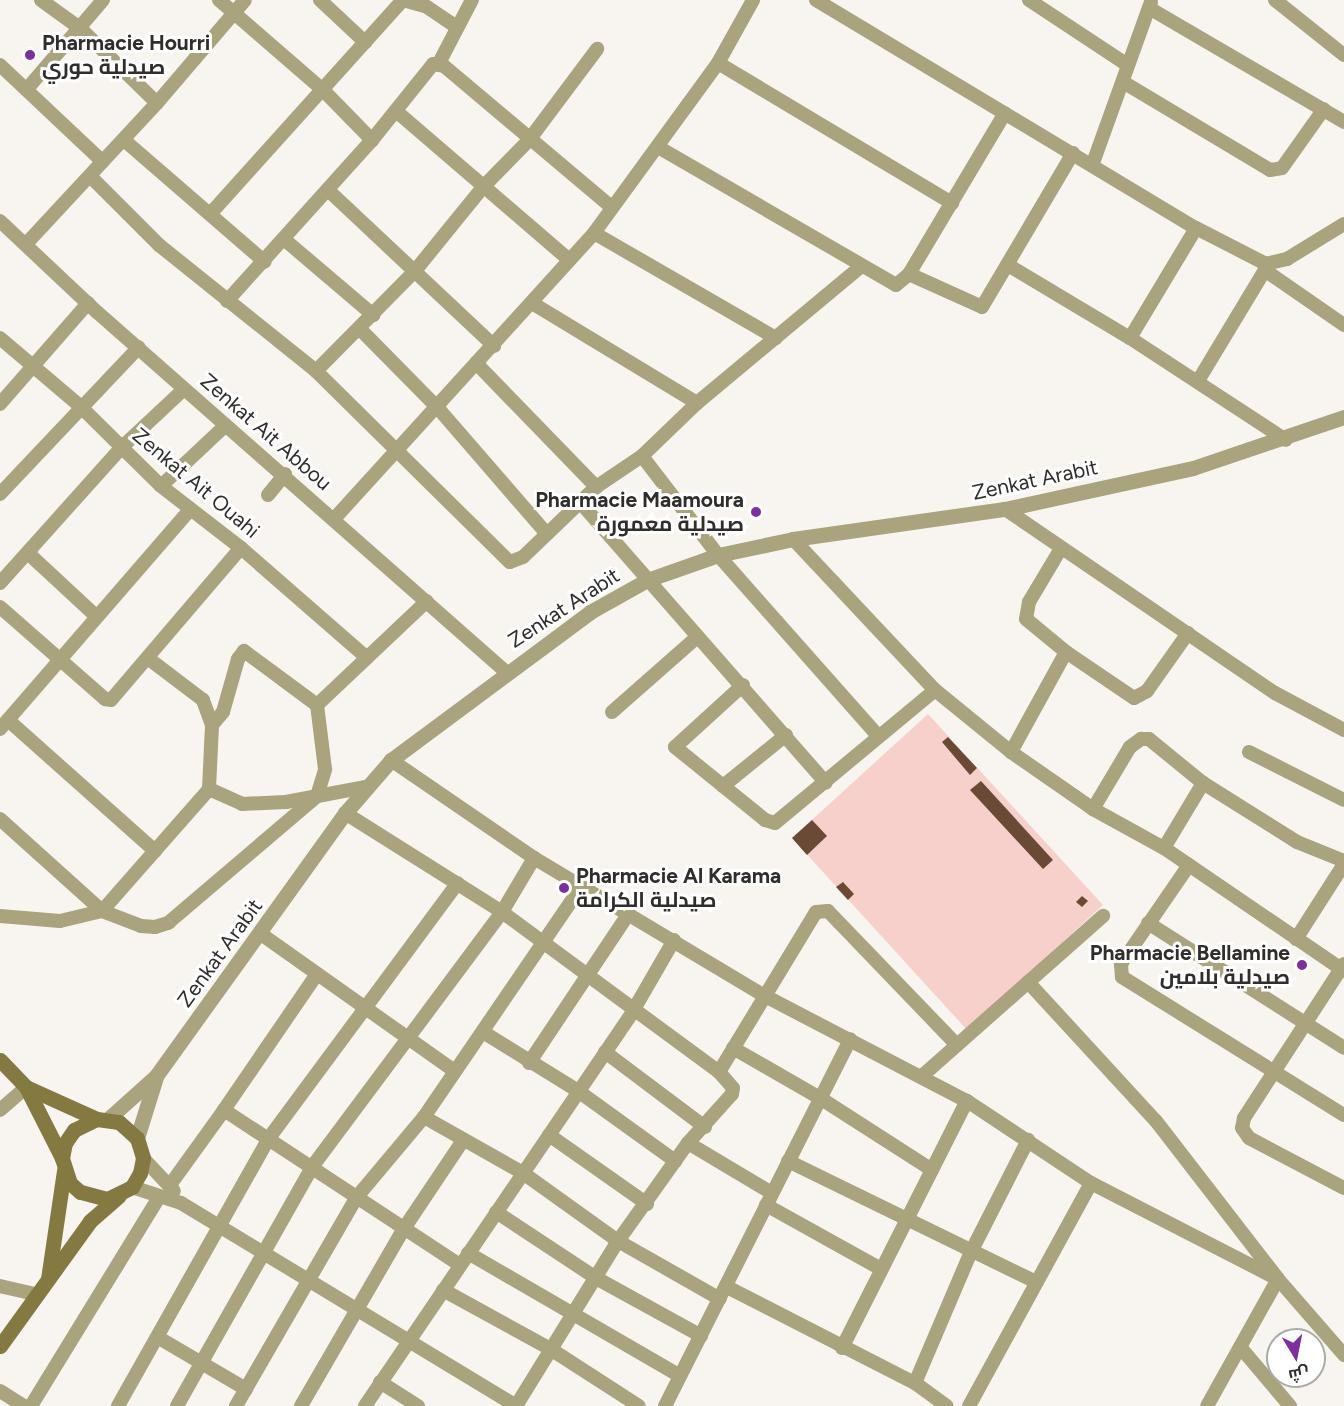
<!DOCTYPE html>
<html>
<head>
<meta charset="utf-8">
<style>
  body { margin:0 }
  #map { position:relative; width:1344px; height:1406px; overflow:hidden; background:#f8f5f1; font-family:Figtree,Cairo,sans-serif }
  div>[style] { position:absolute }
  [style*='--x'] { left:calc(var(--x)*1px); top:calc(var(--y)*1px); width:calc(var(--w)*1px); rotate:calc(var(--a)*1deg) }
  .green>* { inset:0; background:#f7d0cb }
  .building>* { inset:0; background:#6a4935 }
  .minor>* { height:14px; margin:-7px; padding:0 7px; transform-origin:7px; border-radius:7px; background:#a9a37e }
  .tertiary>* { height:15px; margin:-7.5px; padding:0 7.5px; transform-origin:7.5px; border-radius:7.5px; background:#a9a37e }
  .secondary>* { height:15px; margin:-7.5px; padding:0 7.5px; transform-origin:7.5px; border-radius:7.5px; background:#847a41 }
  .dots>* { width:16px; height:16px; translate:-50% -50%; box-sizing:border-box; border:3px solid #fff; border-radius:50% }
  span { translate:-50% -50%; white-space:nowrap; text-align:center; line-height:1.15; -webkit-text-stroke:6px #fff; paint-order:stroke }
  .poi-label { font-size:21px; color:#302e2d; font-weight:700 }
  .left { translate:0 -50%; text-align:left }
  .right { translate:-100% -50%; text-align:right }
  .street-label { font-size:21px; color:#302e2d }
  .north { position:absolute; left:1266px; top:1328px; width:60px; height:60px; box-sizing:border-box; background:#fff; border:2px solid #acabab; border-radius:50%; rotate:170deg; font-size:16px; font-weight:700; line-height:24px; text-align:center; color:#302e2d }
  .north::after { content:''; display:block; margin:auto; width:21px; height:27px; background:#7d2fa0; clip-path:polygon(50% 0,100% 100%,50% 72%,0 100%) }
</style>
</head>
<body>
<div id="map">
  <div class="green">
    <i style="clip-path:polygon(928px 714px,1103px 905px,967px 1030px,792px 838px)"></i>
  </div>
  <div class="building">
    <i style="clip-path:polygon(948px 737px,977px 768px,970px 775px,942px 742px)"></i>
    <i style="clip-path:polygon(981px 781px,1053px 860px,1043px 869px,970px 790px)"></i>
    <i style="clip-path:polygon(812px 820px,827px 836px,807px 855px,792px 838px)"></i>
    <i style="clip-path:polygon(843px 882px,854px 894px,848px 900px,836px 887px)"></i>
    <i style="clip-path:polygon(1082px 896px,1088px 901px,1082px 907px,1076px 902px)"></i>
  </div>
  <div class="minor">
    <i style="--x:41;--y:0;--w:49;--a:35.9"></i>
    <i style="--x:81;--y:29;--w:106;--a:44.2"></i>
    <i style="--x:219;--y:0;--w:139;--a:40.9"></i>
    <i style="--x:324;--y:91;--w:69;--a:45.6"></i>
    <i style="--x:320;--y:0;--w:62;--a:43"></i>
    <i style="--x:816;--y:0;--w:443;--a:31"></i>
    <i style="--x:1196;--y:228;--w:76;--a:27.2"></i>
    <i style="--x:1264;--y:263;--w:8;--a:76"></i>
    <i style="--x:1266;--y:271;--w:95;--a:34.7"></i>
    <i style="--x:1029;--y:0;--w:116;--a:33.4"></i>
    <i style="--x:1275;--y:0;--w:88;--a:38.6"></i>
    <i style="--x:1149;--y:8;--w:226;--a:30.3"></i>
    <i style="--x:439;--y:63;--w:71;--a:-62.4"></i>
    <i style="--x:718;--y:63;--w:273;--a:30.9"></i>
    <i style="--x:0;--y:65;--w:141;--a:43.3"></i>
    <i style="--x:1123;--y:82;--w:171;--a:30.9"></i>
    <i style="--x:1270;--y:170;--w:12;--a:-9"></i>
    <i style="--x:1282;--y:168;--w:72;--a:-54.6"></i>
    <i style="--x:27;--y:89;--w:117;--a:-49.5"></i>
    <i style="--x:396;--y:111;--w:228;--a:40.7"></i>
    <i style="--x:124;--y:140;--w:186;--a:40.9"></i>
    <i style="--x:658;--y:147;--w:275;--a:30.1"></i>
    <i style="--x:896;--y:285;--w:17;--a:-40"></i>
    <i style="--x:909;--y:274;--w:187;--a:-59.2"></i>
    <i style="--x:1093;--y:163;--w:171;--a:-70.2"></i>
    <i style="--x:90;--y:176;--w:98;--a:45"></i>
    <i style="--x:159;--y:245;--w:201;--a:38.7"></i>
    <i style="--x:316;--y:371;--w:272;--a:44.6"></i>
    <i style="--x:510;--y:562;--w:14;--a:-21"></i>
    <i style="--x:523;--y:557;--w:101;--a:-43.8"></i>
    <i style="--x:596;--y:487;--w:55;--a:-34"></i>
    <i style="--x:642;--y:456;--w:76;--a:-43.9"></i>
    <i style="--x:697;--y:403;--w:212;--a:-39.8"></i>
    <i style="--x:328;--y:190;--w:228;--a:43.2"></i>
    <i style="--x:211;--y:213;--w:287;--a:-48"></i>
    <i style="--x:403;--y:0;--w:25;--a:16"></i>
    <i style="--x:427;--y:7;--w:36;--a:34"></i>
    <i style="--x:0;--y:221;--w:133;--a:43.2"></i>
    <i style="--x:97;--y:312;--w:545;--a:41.35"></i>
    <i style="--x:594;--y:233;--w:210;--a:30"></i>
    <i style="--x:285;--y:240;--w:116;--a:40.4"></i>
    <i style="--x:26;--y:244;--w:192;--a:-47.1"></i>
    <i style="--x:157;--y:103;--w:135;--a:-49.5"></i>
    <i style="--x:1265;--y:264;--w:23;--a:-13"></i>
    <i style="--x:1287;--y:259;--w:67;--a:-31.6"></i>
    <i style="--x:1008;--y:265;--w:142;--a:30.9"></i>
    <i style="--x:1130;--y:338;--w:186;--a:33.2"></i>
    <i style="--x:909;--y:274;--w:80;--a:24.3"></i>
    <i style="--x:982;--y:307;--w:179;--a:-59.4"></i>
    <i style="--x:227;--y:301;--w:217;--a:-48"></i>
    <i style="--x:372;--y:140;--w:97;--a:-51.2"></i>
    <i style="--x:433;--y:64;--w:11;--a:10"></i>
    <i style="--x:444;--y:66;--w:217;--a:40.1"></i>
    <i style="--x:532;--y:303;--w:193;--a:31.2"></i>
    <i style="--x:360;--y:329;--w:110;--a:45.4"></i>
    <i style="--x:437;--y:407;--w:168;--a:49.1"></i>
    <i style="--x:0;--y:338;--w:106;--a:40.4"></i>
    <i style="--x:81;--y:407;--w:112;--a:44.6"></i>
    <i style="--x:161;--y:486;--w:101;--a:37.8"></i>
    <i style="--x:241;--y:548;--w:167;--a:41.1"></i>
    <i style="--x:1130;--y:338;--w:128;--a:-59"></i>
    <i style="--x:476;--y:363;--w:173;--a:45.9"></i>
    <i style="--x:316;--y:371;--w:139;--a:-45.3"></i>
    <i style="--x:414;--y:272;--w:109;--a:-50.9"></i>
    <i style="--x:483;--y:187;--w:66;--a:-45.6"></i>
    <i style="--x:529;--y:140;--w:114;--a:-53.2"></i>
    <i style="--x:1198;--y:381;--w:130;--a:-58.9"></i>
    <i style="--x:0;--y:404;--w:134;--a:-48.9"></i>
    <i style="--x:642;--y:456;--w:125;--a:52.5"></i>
    <i style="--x:718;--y:555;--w:242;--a:48.5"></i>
    <i style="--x:161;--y:486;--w:88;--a:-43.2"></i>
    <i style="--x:0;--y:494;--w:202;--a:-46.6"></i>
    <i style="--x:268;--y:495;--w:27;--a:-51"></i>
    <i style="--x:580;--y:502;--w:373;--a:48.8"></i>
    <i style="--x:1005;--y:509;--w:327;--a:34.3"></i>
    <i style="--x:1275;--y:693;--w:78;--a:28.2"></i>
    <i style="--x:334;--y:519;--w:387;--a:-47.7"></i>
    <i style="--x:594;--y:233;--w:210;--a:-53.9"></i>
    <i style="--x:718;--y:63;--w:72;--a:-60.9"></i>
    <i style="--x:793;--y:539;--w:207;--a:46.8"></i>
    <i style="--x:935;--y:690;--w:98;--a:39.2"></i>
    <i style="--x:1011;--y:752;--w:100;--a:34.8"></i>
    <i style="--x:1093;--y:809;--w:81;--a:28.8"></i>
    <i style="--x:1164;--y:848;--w:218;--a:34.3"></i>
    <i style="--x:1060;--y:550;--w:61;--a:120.8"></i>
    <i style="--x:1029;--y:602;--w:17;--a:100"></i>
    <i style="--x:1026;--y:619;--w:52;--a:39.5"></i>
    <i style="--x:1066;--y:652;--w:82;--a:34.1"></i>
    <i style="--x:1134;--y:698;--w:15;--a:-28"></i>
    <i style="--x:1147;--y:691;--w:71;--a:-54.7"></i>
    <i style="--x:29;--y:554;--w:91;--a:42.8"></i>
    <i style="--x:0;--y:583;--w:181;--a:-48.1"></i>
    <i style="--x:121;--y:448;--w:86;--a:-43.1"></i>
    <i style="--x:0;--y:607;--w:140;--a:41.2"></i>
    <i style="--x:105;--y:699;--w:6;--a:9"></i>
    <i style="--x:111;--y:700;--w:200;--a:-49.5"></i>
    <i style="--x:743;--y:685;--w:92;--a:137.6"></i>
    <i style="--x:675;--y:747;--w:116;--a:39"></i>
    <i style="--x:765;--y:820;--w:10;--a:17"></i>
    <i style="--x:775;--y:823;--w:208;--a:-39.7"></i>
    <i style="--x:317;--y:705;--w:151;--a:-43.4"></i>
    <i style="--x:612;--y:712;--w:112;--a:-41.4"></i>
    <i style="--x:8;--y:720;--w:197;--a:41.7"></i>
    <i style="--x:0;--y:729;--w:290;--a:-49.1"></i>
    <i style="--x:1011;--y:752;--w:114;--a:-61.2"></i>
    <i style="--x:1249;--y:752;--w:106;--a:26.8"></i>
    <i style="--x:391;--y:760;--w:173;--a:34.4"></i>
    <i style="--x:534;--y:858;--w:267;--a:30.9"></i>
    <i style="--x:763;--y:995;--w:230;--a:27.5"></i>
    <i style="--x:967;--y:1101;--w:149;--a:33.5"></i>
    <i style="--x:1091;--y:1183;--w:210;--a:27.2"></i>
    <i style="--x:1278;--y:1279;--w:145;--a:119.2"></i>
    <i style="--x:723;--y:786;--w:81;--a:-39"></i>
    <i style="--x:209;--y:789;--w:36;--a:24"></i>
    <i style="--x:242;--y:804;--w:44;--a:-2.6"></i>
    <i style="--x:286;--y:802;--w:80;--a:-10.8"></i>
    <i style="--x:1093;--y:809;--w:72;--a:-59.2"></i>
    <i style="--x:1130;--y:747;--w:14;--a:-36"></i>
    <i style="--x:1141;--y:739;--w:8;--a:0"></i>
    <i style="--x:1149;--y:739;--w:70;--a:39.2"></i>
    <i style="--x:1203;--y:783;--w:111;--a:32.1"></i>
    <i style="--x:1297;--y:842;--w:51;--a:22"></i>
    <i style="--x:345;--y:813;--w:186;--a:32.2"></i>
    <i style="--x:502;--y:912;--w:270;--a:36.4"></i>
    <i style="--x:0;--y:819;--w:137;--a:42"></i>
    <i style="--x:102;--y:911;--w:42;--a:21"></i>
    <i style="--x:141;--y:926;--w:14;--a:4"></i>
    <i style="--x:155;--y:927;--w:14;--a:-17"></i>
    <i style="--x:168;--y:923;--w:196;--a:-40.4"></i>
    <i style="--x:317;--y:796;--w:28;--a:-73"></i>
    <i style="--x:325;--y:769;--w:64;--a:-97.1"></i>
    <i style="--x:317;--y:705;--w:91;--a:-143.5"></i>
    <i style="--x:244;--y:651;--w:10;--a:127"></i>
    <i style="--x:238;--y:659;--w:55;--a:105.8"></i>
    <i style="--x:223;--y:712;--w:17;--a:130"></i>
    <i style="--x:1164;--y:848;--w:76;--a:-59"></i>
    <i style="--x:1189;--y:865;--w:120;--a:124.5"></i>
    <i style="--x:1121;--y:964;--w:13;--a:86"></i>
    <i style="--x:1122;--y:977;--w:261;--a:31.9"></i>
    <i style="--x:0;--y:916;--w:60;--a:4.8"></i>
    <i style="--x:60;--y:921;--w:43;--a:-13.4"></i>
    <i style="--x:102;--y:911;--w:162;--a:-48.7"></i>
    <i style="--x:209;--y:789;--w:64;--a:-87.3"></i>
    <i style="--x:212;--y:725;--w:27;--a:-110"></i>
    <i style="--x:203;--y:700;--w:68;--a:-142.8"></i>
    <i style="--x:1148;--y:923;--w:232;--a:32.5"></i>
    <i style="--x:261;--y:934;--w:235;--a:35.3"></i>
    <i style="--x:1296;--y:939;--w:89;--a:-57.4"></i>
    <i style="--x:1344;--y:964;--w:184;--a:123"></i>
    <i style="--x:1244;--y:1118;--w:10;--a:101"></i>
    <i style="--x:1242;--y:1128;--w:12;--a:55"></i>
    <i style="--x:1249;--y:1138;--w:107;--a:27.8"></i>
    <i style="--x:317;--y:974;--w:165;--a:124.4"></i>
    <i style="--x:224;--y:1110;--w:280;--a:33.3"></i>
    <i style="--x:1028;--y:982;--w:189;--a:47.4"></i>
    <i style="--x:1156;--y:1121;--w:200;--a:52.3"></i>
    <i style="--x:1278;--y:1279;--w:101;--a:49"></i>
    <i style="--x:483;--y:1032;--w:112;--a:31.8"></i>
    <i style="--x:578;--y:1091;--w:120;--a:35.8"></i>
    <i style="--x:733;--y:1048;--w:100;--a:29.9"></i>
    <i style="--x:820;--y:1098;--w:133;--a:32.7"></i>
    <i style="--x:605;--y:1052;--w:125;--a:36.9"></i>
    <i style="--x:529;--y:1063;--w:180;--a:-56.3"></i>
    <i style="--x:922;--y:1076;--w:242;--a:-41.5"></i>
    <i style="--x:0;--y:1110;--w:35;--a:-41"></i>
    <i style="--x:424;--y:1117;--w:114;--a:29.5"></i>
    <i style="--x:523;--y:1173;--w:117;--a:35.6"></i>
    <i style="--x:618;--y:1241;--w:117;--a:29.6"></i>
    <i style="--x:549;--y:1135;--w:120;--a:35.1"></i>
    <i style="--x:688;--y:1143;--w:98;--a:30.8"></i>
    <i style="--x:143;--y:1158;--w:45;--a:46.8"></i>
    <i style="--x:788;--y:1161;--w:276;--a:26"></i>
    <i style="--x:170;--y:1185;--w:92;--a:-54.2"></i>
    <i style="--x:132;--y:1187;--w:52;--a:18.1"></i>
    <i style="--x:181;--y:1203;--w:392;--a:31.2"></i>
    <i style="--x:766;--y:1205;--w:132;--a:29.1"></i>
    <i style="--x:496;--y:1212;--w:120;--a:33.4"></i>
    <i style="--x:596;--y:1278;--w:120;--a:28.9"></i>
    <i style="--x:468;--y:1253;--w:245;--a:30.1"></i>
    <i style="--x:0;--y:1286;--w:39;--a:13"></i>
    <i style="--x:727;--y:1287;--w:211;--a:27.1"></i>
    <i style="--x:915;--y:1383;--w:39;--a:36"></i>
    <i style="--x:443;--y:1290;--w:124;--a:28.8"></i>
    <i style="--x:552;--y:1350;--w:103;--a:32.8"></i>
    <i style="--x:159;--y:1338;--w:101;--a:30.4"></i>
    <i style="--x:842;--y:1348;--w:277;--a:-63.2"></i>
    <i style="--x:1241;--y:1348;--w:76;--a:49.8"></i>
    <i style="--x:380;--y:1382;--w:45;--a:32.3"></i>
    <i style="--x:915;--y:1383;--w:142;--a:-66.9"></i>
    <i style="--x:971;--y:1252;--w:126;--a:-63"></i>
    <i style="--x:0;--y:1391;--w:28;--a:32"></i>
    <i style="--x:31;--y:1406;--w:245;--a:-58.5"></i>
    <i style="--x:118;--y:1406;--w:308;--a:-60.6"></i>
    <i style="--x:269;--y:1138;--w:317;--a:-53.5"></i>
    <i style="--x:177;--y:1406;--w:274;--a:-60.5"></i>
    <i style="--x:312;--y:1167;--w:318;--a:-53.3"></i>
    <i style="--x:502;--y:912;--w:63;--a:-59.3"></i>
    <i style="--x:236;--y:1406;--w:240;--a:-60"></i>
    <i style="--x:356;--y:1198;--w:106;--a:-50"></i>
    <i style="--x:424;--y:1117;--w:278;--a:-55.7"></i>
    <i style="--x:301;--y:1406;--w:203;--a:-59.9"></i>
    <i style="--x:403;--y:1230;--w:106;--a:-56.2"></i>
    <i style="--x:365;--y:1406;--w:477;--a:-55.8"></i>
    <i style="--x:633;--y:1011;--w:82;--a:-60"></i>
    <i style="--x:516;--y:1406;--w:194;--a:-58.3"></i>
    <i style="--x:618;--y:1241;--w:120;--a:-54.5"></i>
    <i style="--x:688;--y:1143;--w:66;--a:-48.1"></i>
    <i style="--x:732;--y:1094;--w:6;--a:-81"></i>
    <i style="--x:733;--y:1088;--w:21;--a:-131"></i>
    <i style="--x:719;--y:1072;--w:187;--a:-58.8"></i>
    <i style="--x:816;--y:912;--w:12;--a:-5"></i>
    <i style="--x:828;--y:911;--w:186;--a:46.1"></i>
    <i style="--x:665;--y:1406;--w:411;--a:-63.2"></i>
    <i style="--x:969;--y:1406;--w:254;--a:-61.3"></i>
  </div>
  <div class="tertiary">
    <i style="--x:108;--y:1119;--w:64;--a:-41.9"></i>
    <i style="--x:156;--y:1076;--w:324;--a:-54.3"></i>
    <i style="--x:345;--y:813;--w:70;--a:-49"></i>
    <i style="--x:391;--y:760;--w:248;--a:-36.6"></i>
    <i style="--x:590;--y:612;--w:65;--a:-29.3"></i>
    <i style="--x:647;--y:580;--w:75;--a:-19.4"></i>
    <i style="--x:718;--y:555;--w:77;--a:-12"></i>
    <i style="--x:793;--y:539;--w:214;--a:-8.1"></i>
    <i style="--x:1005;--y:509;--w:192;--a:-12.3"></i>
    <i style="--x:1193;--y:468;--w:159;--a:-18.7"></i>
    <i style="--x:137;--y:1138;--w:64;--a:-72.7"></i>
  </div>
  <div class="secondary">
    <i style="--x:0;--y:1060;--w:37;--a:46"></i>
    <i style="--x:26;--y:1087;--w:80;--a:63.1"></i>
    <i style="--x:26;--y:1087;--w:78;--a:24.3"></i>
    <i style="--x:97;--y:1119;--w:22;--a:8"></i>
    <i style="--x:119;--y:1122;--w:24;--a:42"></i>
    <i style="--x:137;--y:1138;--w:21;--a:73"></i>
    <i style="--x:143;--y:1158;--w:15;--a:101"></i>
    <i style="--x:140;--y:1173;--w:16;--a:120"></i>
    <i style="--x:132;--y:1187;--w:28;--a:154"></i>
    <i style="--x:107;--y:1199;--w:28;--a:-165"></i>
    <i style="--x:80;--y:1192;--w:13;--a:-138"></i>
    <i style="--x:70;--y:1183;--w:26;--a:-108"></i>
    <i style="--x:62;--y:1158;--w:15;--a:-79"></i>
    <i style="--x:65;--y:1143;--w:16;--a:-55"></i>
    <i style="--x:74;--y:1130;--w:25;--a:-26"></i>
    <i style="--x:48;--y:1279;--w:110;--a:-81.6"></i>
    <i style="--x:0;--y:1346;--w:154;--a:-54.2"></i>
    <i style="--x:90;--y:1221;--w:38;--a:-41"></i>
  </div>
  <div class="dots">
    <i style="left:30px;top:55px;background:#7d2fa0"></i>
    <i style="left:756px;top:512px;background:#7d2fa0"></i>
    <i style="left:564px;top:888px;background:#7d2fa0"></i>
    <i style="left:1302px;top:965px;background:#7d2fa0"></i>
  </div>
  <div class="poi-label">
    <span class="left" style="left:42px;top:55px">Pharmacie Hourri<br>صيدلية حوري</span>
    <span class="right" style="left:744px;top:512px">Pharmacie Maamoura<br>صيدلية معمورة</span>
    <span class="left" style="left:576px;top:888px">Pharmacie Al Karama<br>صيدلية الكرامة</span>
    <span class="right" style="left:1290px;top:965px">Pharmacie Bellamine<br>صيدلية بلامين</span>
  </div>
  <div class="street-label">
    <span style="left:266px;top:432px;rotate:41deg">Zenkat Ait Abbou</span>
    <span style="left:1035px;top:480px;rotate:-12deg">Zenkat Arabit</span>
    <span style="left:196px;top:483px;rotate:40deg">Zenkat Ait Ouahi</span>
    <span style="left:564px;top:608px;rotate:-33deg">Zenkat Arabit</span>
    <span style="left:220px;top:953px;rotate:-54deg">Zenkat Arabit</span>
  </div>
  <div class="north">ش</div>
</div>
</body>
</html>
